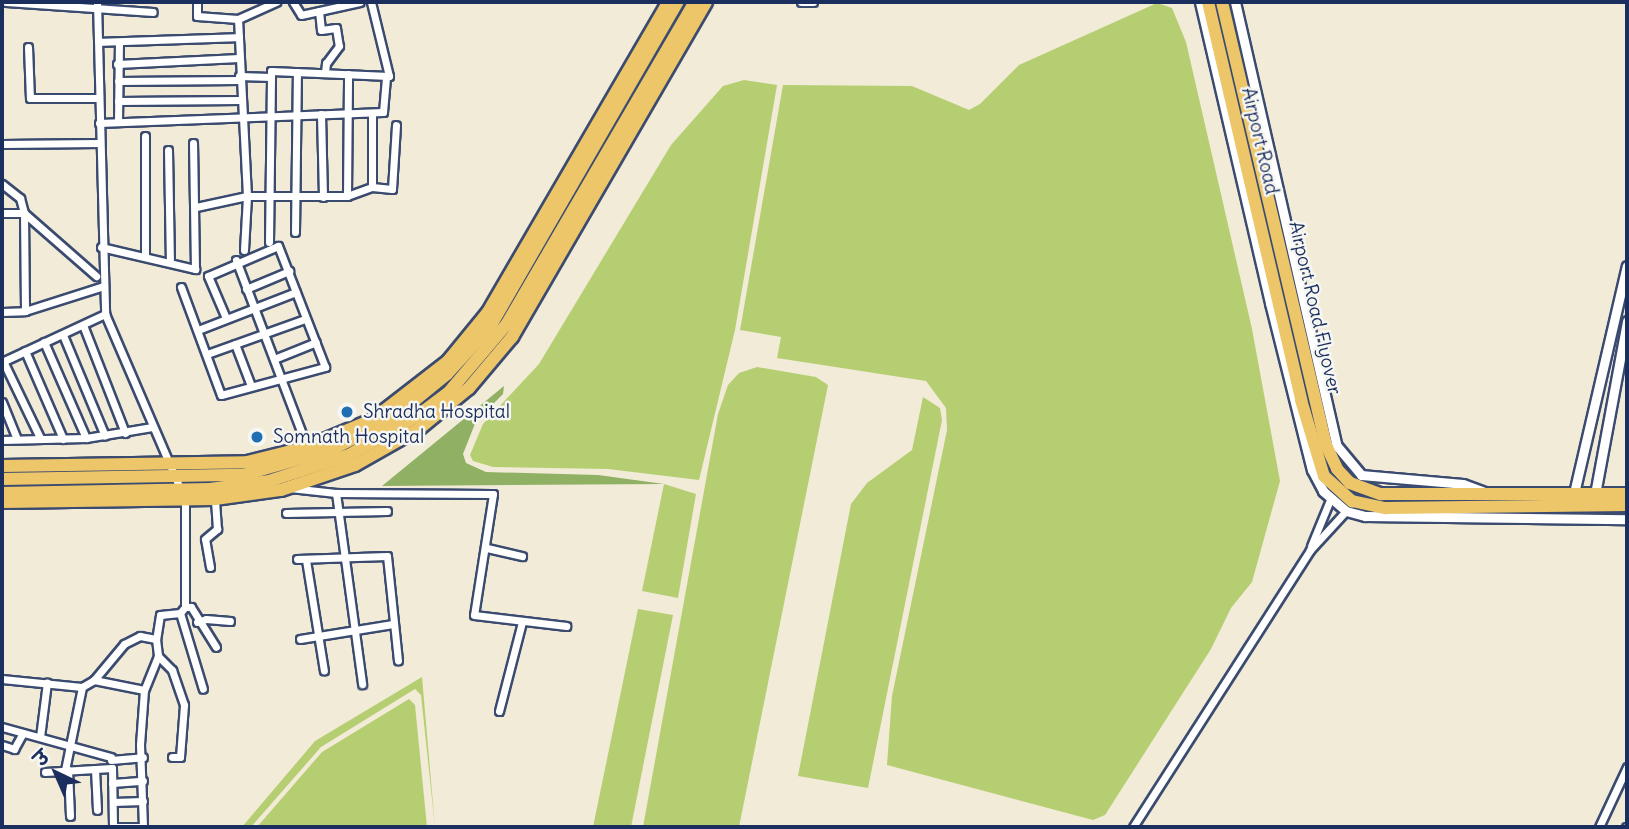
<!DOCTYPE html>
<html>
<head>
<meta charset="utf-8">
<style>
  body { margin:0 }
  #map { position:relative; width:1629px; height:829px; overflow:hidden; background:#f1ebd8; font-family:Delius,"Playpen Sans Deva",sans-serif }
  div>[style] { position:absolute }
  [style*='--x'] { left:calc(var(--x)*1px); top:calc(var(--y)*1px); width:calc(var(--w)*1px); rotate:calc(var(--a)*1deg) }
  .green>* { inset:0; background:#b6ce72 }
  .forest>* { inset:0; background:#90b164 }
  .roads { filter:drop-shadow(2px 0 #3b4b70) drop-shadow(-2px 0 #3b4b70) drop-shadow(0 2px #3b4b70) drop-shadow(0 -2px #3b4b70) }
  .minor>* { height:7px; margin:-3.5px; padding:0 3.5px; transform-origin:3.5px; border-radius:3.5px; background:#fff }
  .tertiary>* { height:9px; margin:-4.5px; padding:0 4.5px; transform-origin:4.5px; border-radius:4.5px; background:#fff }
  .primary>* { height:12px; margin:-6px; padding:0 6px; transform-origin:6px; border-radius:6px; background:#ecc669 }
  .dots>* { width:19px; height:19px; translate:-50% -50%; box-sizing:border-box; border:4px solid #f6f6f2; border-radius:50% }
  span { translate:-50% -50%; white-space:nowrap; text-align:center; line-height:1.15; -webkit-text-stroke:5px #f6f6f2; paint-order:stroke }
  .street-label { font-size:19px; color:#1b2f5e }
  .poi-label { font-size:19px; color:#1b2f5e }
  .left { translate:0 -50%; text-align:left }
  .frame { position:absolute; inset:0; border:4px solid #1b2f5e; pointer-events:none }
  .north { position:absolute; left:21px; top:738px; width:70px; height:70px; -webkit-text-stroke:5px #f6f6f2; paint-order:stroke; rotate:316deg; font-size:19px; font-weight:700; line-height:28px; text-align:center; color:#1b2f5e }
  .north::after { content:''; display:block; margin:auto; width:24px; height:32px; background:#1b2f5e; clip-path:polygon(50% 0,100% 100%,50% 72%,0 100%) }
</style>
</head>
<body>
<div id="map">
  <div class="green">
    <i style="clip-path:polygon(1157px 3px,1172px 8px,1186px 42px,1252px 329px,1280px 481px,1252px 582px,1231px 608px,1211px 649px,1105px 815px,1093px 820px,887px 765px,892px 696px,947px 430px,946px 408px,926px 381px,777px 358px,781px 337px,740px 330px,783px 85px,912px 86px,969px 110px,980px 104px,1019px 65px)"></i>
    <i style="clip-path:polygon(744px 80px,777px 85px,735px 330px,699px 480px,608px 469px,493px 467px,473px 461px,470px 455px,483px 424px,539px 364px,671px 145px,723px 86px)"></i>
    <i style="clip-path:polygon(757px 367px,816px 377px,828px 385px,739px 827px,643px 827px,718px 414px,728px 385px,739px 373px)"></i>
    <i style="clip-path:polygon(923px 397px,940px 408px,942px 420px,868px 788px,798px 776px,851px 504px,867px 483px,912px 450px)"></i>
    <i style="clip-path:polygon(664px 484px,696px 494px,678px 598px,642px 591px)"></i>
    <i style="clip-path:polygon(638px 609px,673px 615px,631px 827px,593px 827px)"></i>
    <i style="clip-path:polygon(422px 677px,435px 827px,421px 695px,415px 689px,321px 747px,251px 827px,242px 827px,315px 741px)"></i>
    <i style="clip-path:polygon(409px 699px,415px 705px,427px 827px,257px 827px,322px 752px)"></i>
  </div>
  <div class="forest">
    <i style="clip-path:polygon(504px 386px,503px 394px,476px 421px,463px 454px,466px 463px,486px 472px,598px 475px,664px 484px,382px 486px)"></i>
  </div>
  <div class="roads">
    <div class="minor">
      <i style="--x:6;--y:2;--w:147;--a:3.9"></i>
      <i style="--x:97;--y:2;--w:312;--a:88.5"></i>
      <i style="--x:105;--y:314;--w:202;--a:66.7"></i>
      <i style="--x:185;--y:500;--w:107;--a:90"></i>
      <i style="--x:185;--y:607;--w:8;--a:130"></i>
      <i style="--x:180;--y:613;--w:20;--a:174"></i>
      <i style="--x:160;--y:615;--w:24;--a:99"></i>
      <i style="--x:197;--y:2;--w:14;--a:90"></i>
      <i style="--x:197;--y:16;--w:41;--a:4.2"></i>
      <i style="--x:293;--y:2;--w:15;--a:58"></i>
      <i style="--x:301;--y:15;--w:60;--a:-12.4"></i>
      <i style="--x:801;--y:2;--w:12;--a:0"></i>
      <i style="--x:319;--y:11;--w:19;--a:84"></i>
      <i style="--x:321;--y:30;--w:15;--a:-8"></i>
      <i style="--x:336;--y:28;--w:18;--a:81"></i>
      <i style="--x:339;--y:46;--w:21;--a:127"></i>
      <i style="--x:326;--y:63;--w:10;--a:96"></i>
      <i style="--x:99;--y:42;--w:140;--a:-2"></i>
      <i style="--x:28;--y:47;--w:51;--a:87.8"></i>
      <i style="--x:30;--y:98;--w:68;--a:0"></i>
      <i style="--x:117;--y:64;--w:122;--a:-2.8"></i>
      <i style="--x:239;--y:76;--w:32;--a:2"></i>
      <i style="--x:118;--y:81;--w:122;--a:-0.5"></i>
      <i style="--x:118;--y:101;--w:122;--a:-0.5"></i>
      <i style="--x:321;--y:114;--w:83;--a:88.6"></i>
      <i style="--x:118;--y:122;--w:80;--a:-89.3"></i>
      <i style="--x:99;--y:123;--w:284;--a:-2.2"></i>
      <i style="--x:383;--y:112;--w:36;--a:-85"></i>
      <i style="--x:2;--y:144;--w:97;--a:-0.6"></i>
      <i style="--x:168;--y:150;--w:112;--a:89"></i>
      <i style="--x:2;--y:184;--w:23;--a:38"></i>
      <i style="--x:20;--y:198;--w:16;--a:75"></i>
      <i style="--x:24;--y:213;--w:98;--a:89.4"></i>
      <i style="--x:372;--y:187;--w:74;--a:-90"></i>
      <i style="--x:347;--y:196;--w:122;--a:-89.5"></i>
      <i style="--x:196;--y:207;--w:52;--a:-12.2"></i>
      <i style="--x:247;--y:196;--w:100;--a:0"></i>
      <i style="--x:347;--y:196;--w:27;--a:-20"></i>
      <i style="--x:372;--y:187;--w:20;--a:6"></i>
      <i style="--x:392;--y:189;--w:64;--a:-86.4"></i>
      <i style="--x:2;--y:213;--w:22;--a:0"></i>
      <i style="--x:24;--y:213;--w:96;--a:41.2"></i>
      <i style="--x:295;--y:232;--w:160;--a:-89.3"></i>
      <i style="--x:269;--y:242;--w:171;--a:-89.3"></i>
      <i style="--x:271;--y:71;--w:118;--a:2.4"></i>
      <i style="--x:389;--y:76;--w:76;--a:-103.7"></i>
      <i style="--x:101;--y:247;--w:97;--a:13.2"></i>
      <i style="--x:195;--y:269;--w:126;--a:-90.9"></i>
      <i style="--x:244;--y:250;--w:54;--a:-86.8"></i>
      <i style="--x:247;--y:196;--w:177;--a:-92.9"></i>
      <i style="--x:238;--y:19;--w:42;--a:-24.1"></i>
      <i style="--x:145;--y:254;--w:118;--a:-90"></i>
      <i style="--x:236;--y:260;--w:200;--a:69.2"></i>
      <i style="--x:181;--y:287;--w:115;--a:69.7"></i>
      <i style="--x:221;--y:395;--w:108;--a:-15.1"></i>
      <i style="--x:325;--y:367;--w:130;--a:-111.2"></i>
      <i style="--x:278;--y:246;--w:76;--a:156.8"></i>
      <i style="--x:208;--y:276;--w:46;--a:66.8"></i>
      <i style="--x:246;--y:289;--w:47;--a:-22.7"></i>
      <i style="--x:2;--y:312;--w:23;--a:-2"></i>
      <i style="--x:25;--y:311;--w:83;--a:-17.6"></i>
      <i style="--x:83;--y:325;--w:116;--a:68.7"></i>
      <i style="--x:198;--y:330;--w:105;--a:-21.2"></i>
      <i style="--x:63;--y:335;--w:109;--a:67.4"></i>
      <i style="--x:44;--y:342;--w:105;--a:66.4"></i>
      <i style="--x:235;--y:344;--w:45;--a:69.1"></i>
      <i style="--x:25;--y:351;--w:96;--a:66.6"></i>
      <i style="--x:207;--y:354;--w:104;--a:-19.7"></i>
      <i style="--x:274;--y:359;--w:45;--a:-22"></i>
      <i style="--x:3;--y:361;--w:85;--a:64.3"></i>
      <i style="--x:2;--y:362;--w:114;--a:-25"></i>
      <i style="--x:2;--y:402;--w:40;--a:68"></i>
      <i style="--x:2;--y:440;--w:84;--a:-1.4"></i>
      <i style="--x:86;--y:438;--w:67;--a:-9.5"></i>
      <i style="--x:290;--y:488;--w:46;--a:6.2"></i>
      <i style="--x:336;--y:493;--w:157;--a:0.4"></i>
      <i style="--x:493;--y:494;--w:122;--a:98.9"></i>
      <i style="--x:474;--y:615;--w:93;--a:6.8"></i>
      <i style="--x:336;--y:493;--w:193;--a:82.2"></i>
      <i style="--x:286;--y:513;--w:101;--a:-1.1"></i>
      <i style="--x:1311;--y:546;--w:50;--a:-67.6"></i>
      <i style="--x:487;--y:548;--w:36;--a:13"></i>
      <i style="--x:297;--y:559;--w:90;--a:-1.9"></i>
      <i style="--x:387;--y:556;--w:105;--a:84"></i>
      <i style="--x:306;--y:560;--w:112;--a:80.8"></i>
      <i style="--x:210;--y:567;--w:28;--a:-100"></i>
      <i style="--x:205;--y:539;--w:16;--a:-40"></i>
      <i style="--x:217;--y:529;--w:30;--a:-94"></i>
      <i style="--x:185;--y:607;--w:6;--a:0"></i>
      <i style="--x:191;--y:607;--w:47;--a:58"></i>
      <i style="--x:180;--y:613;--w:79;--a:73.2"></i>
      <i style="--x:197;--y:622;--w:9;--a:-18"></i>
      <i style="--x:206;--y:619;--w:24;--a:5"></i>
      <i style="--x:300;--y:639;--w:94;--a:-9.2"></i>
      <i style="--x:158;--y:656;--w:20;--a:45"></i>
      <i style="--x:172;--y:670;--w:37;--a:71"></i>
      <i style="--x:184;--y:705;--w:52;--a:94.4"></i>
      <i style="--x:180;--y:757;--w:8;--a:180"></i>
      <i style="--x:2;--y:679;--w:80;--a:5.7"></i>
      <i style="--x:94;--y:680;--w:51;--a:11.3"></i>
      <i style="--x:499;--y:711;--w:92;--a:-75.5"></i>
      <i style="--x:2;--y:727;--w:113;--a:15.4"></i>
      <i style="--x:40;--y:737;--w:55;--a:-82.7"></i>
      <i style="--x:2;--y:745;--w:13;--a:18"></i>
      <i style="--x:14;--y:749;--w:18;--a:-61"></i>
      <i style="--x:111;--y:760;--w:32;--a:-5"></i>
      <i style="--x:95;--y:769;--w:41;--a:87.2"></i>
      <i style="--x:65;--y:770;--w:85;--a:-78.4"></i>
      <i style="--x:82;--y:687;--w:14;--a:-30"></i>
      <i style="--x:94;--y:680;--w:47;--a:-50.2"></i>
      <i style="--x:124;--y:644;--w:18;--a:-27"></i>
      <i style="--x:140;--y:636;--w:16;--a:11"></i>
      <i style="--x:156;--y:639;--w:17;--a:83"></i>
      <i style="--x:158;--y:656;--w:37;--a:112"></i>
      <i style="--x:144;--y:690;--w:55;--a:94.2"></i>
      <i style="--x:140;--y:745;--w:82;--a:87.9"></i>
      <i style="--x:68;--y:770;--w:46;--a:87.5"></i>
      <i style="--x:45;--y:772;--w:67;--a:-3.4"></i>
      <i style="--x:112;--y:768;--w:59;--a:89"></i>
      <i style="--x:113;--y:827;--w:27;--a:0"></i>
      <i style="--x:112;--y:783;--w:31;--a:-4"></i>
      <i style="--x:113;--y:802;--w:30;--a:-2"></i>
      <i style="--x:1133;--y:827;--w:329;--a:-57.4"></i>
      <i style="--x:1310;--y:550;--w:53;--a:-47.3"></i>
      <i style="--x:1599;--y:827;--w:66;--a:-65"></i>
      <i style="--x:1626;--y:827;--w:1;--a:0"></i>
    </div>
    <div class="tertiary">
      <i style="--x:1200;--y:2;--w:309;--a:76.9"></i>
      <i style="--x:1270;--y:303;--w:172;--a:75.9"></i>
      <i style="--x:1312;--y:470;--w:24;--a:62"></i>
      <i style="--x:1323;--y:491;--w:30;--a:41"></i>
      <i style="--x:1346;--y:511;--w:20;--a:15"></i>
      <i style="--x:1365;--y:516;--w:262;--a:0.7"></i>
      <i style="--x:1235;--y:2;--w:456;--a:77.1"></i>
      <i style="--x:1337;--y:446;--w:38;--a:50"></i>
      <i style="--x:1361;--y:475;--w:102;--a:5"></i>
      <i style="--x:1463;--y:484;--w:23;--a:20"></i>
      <i style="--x:1574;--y:493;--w:233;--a:-76.9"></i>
      <i style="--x:1595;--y:494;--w:176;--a:-79.5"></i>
    </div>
    <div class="primary">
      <i style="--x:1208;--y:2;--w:409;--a:76.8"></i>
      <i style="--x:1301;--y:400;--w:79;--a:73.2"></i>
      <i style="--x:1324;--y:476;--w:38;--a:42"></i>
      <i style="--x:1352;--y:501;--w:35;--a:12"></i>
      <i style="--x:1386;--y:508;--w:241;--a:-0.7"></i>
      <i style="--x:1222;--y:2;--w:455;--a:76.8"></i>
      <i style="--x:1326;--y:445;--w:26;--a:65"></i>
      <i style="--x:1337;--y:469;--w:19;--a:47"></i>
      <i style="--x:1350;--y:483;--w:33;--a:20"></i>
      <i style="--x:1381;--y:494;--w:246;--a:0"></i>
      <i style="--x:2;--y:466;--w:245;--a:-0.9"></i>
      <i style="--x:247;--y:462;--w:62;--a:-14"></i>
      <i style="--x:307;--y:447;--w:70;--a:-22.6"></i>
      <i style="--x:372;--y:420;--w:96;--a:-37.8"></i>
      <i style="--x:448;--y:361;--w:63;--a:-50.8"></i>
      <i style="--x:488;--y:312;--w:354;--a:-59.8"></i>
      <i style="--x:2;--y:479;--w:241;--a:-1"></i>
      <i style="--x:243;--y:475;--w:91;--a:-15.9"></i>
      <i style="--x:331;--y:450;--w:70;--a:-27.3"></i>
      <i style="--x:393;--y:418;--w:70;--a:-39.2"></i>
      <i style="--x:447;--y:374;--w:64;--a:-47.5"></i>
      <i style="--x:490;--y:327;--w:375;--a:-60"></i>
      <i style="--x:2;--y:493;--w:208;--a:-1.1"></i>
      <i style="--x:210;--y:489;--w:60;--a:-7.7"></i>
      <i style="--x:269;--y:481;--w:84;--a:-18"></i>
      <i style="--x:349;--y:455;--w:78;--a:-29.8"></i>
      <i style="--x:417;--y:416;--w:40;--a:-37"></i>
      <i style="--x:449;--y:392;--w:88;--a:-49.6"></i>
      <i style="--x:506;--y:325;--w:374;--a:-59.7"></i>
      <i style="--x:2;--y:502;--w:213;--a:-0.8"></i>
      <i style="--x:215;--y:499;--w:67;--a:-7.8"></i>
      <i style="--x:281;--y:490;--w:78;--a:-18.7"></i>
      <i style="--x:355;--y:465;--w:75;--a:-29.6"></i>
      <i style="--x:420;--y:428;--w:63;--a:-39.2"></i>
      <i style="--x:469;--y:388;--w:67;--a:-49.9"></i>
      <i style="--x:512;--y:337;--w:387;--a:-59.9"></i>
    </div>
  </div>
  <div class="dots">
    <i style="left:347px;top:412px;background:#1f6fb2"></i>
    <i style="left:257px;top:437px;background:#1f6fb2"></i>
  </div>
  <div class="street-label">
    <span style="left:1260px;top:141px;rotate:77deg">Airport Road</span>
    <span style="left:1315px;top:308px;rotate:77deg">Airport Road Flyover</span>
  </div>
  <div class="poi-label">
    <span class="left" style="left:363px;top:412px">Shradha Hospital</span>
    <span class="left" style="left:273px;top:437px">Somnath Hospital</span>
  </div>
  <div class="frame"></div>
  <div class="north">उ</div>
</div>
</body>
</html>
